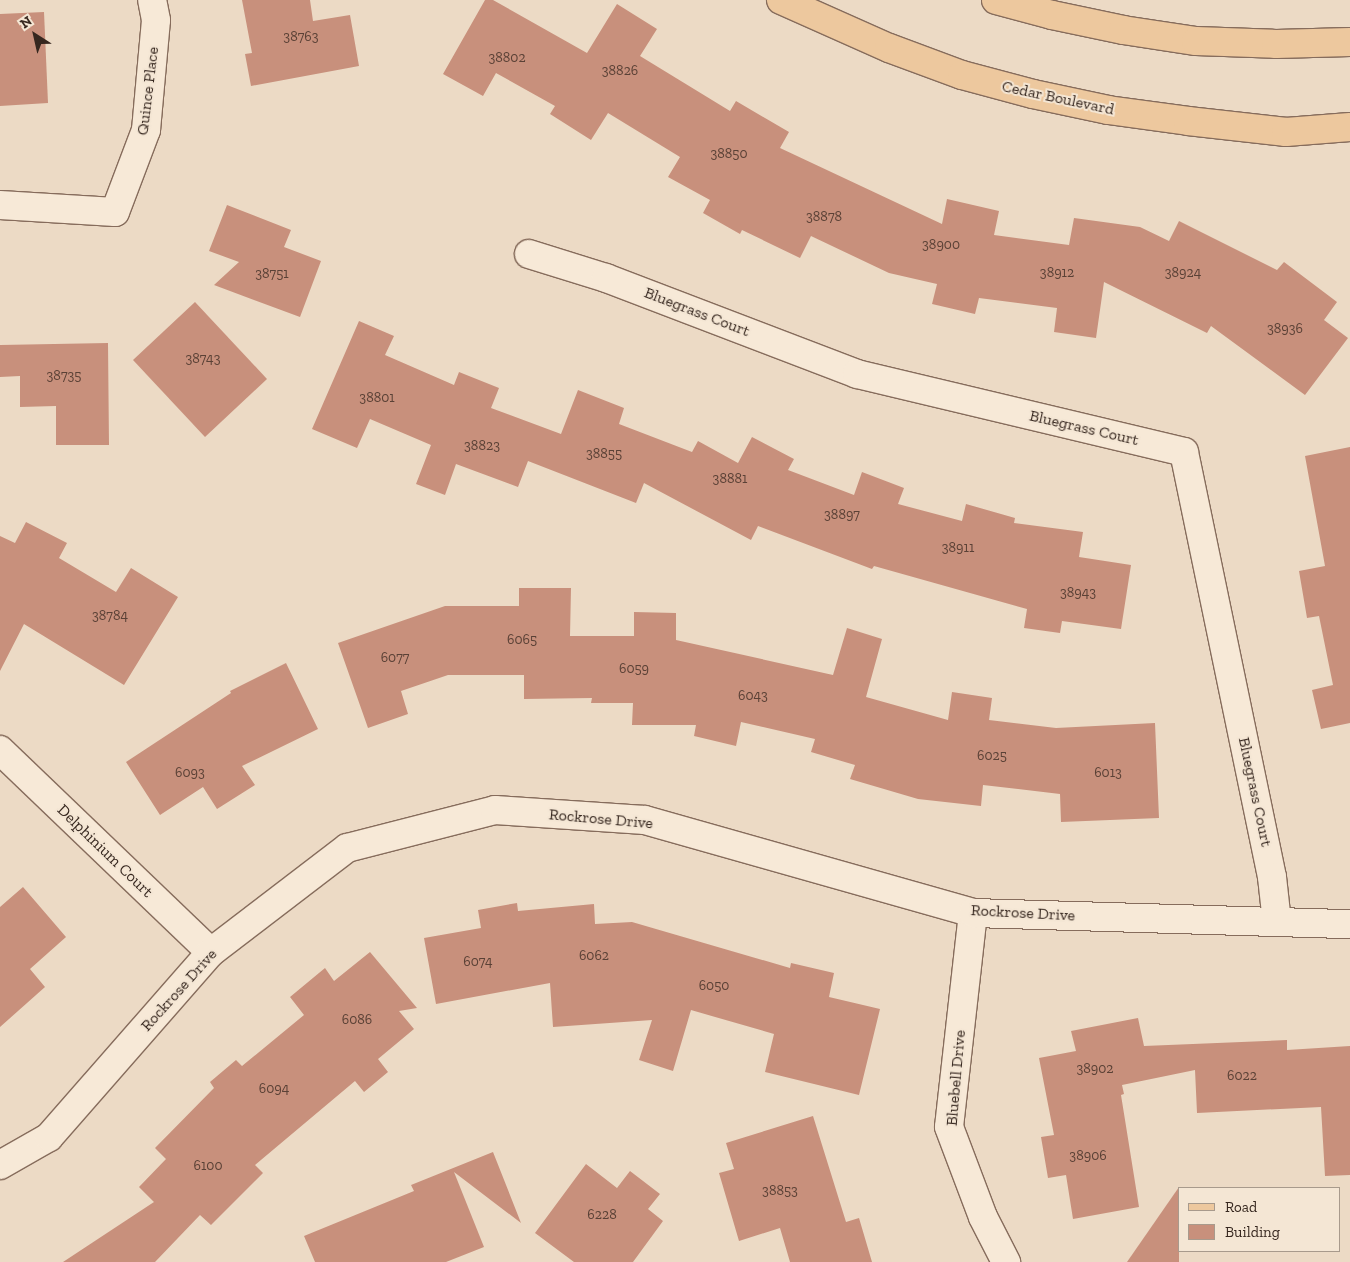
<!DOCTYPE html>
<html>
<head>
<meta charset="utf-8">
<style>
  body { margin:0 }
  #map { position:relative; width:1350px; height:1262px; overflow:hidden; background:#ecdac5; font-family:"Zilla Slab",serif }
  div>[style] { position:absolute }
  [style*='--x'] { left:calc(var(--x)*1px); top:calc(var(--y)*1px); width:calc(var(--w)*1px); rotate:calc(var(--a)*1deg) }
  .building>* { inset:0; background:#c8907c }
  .roads { filter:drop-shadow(1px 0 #866c5c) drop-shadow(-1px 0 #866c5c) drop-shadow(0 1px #866c5c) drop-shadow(0 -1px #866c5c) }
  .minor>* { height:28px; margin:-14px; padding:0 14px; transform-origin:14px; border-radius:14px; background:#f7e9d7 }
  .major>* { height:28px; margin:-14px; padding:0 14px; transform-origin:14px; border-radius:14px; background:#edc89e }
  span { translate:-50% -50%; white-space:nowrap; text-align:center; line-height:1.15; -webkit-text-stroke:4px #f4e6d4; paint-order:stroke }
  .number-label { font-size:14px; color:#5a4136 }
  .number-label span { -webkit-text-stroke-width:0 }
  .street-label { font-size:16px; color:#36271f }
  .legend { position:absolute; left:1178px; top:1187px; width:162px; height:65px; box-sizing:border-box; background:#f4e6d4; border:1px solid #a89a8c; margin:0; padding:6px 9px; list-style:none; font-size:15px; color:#36271f }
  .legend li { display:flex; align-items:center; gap:10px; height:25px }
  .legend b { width:25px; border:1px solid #a89a8c }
  .north { position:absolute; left:10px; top:10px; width:50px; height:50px; -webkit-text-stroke:4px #f4e6d4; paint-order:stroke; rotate:325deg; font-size:14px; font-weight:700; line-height:20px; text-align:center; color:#36271f }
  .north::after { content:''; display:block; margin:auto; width:18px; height:22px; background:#36271f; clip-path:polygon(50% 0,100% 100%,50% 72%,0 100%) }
</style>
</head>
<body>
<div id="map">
  <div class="building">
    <i style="clip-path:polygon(242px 0,310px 0,313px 21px,350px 15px,359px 66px,251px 86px,245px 54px,252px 53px)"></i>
    <i style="clip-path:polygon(485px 0,493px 0,587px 53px,617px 4px,657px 29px,640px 56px,730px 111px,736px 101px,789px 132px,780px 148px,942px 224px,947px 199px,999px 211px,994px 235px,1069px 245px,1074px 218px,1140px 227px,1169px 241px,1179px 221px,1277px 270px,1284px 262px,1337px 302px,1324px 320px,1348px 338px,1305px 395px,1211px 326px,1207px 333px,1104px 282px,1096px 338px,1054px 332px,1057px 308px,979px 298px,975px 314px,932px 304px,937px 284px,889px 273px,811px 236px,800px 258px,742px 230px,740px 234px,703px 213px,710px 200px,668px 177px,680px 157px,608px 113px,591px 140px,550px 114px,555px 106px,496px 73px,483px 96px,443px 74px)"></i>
    <i style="clip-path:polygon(44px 12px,48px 103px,0 106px,0 14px)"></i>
    <i style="clip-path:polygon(227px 205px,291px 230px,284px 247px,321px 261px,300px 317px,214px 285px,239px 262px,209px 251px)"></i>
    <i style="clip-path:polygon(195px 302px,267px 379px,205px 437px,133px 360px)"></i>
    <i style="clip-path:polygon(359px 321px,394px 336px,385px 355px,454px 385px,459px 372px,499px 388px,491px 408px,561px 434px,578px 390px,624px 408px,619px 424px,692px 452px,698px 441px,738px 463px,752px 437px,794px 459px,788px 470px,854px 495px,862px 472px,904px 488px,898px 504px,962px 521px,966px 504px,1015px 518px,1014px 523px,1083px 532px,1079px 557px,1131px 565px,1121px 629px,1062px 621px,1060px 633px,1024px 628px,1027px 609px,874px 566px,872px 569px,758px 526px,751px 540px,644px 483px,636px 503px,528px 461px,518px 487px,456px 464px,445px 495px,416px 484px,431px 445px,370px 419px,357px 448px,312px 429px)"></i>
    <i style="clip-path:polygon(108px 343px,109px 445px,56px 445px,56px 406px,20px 407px,20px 376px,0 377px,0 345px)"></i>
    <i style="clip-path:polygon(1350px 447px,1350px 723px,1321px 729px,1312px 690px,1333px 685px,1319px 616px,1307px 618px,1299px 571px,1325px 566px,1305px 456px)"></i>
    <i style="clip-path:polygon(26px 522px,67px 543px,59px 558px,116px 592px,131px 568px,178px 597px,124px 685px,24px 624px,0 671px,0 536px,15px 543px)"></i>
    <i style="clip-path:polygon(519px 588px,571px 588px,570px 636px,634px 636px,634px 612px,676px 613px,676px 640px,833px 675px,847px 628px,882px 639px,866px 697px,948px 720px,952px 692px,992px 698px,989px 720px,1056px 728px,1155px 723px,1159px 818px,1061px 822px,1060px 794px,983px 785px,981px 806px,918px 799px,850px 779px,855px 765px,811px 752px,815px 739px,741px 722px,736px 746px,694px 736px,696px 725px,632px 725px,633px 703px,591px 703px,592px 698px,524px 699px,524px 675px,448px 675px,401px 691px,408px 714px,368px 728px,338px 643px,445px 606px,519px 606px)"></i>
    <i style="clip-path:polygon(286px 663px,318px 729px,242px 766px,255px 785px,217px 809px,203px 787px,160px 815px,126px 762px,231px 693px,230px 691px)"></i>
    <i style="clip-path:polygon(23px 887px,66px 937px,30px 969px,45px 987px,0 1027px,0 907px)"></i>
    <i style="clip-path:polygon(517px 903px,518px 911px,594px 904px,595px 924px,632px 922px,790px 968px,791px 963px,834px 973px,829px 997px,880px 1009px,859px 1095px,765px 1072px,774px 1034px,691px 1010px,673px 1071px,639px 1060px,652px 1020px,553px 1027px,550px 983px,436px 1004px,424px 938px,481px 928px,478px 910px)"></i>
    <i style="clip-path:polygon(370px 952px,417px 1008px,399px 1011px,414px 1029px,378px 1059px,388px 1072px,364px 1092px,355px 1081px,255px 1165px,263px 1173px,211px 1225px,200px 1215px,155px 1262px,63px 1262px,154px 1202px,139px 1187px,166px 1159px,155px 1148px,214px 1088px,210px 1082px,236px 1060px,242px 1066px,304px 1015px,290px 997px,325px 968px,334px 981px)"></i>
    <i style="clip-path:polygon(1138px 1018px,1144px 1046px,1287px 1040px,1287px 1050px,1350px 1046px,1350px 1175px,1325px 1176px,1321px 1107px,1197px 1113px,1195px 1070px,1122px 1085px,1124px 1094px,1121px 1095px,1139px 1207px,1073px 1219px,1066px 1175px,1048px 1178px,1041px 1137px,1054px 1135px,1039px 1058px,1076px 1051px,1071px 1031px)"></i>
    <i style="clip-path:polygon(813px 1116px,846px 1222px,859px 1218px,872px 1262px,790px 1262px,780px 1228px,739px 1241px,719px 1173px,734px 1169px,726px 1143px)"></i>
    <i style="clip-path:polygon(493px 1152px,521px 1223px,454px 1172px,484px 1247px,446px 1262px,315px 1262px,304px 1236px,414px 1191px,411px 1185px)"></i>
    <i style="clip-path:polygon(586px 1164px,617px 1188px,630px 1171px,660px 1194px,648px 1209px,663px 1221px,633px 1262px,574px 1262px,535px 1233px)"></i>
    <i style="clip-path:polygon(1179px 1187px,1179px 1262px,1127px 1262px)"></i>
  </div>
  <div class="roads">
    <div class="minor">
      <i style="--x:0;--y:205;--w:115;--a:3.5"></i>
      <i style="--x:115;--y:212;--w:88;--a:-69.3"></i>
      <i style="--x:146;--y:130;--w:110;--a:-84.8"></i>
      <i style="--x:156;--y:20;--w:20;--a:-101"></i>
      <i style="--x:529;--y:254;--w:81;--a:17.3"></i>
      <i style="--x:606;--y:278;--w:269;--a:20.9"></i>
      <i style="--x:857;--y:374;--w:336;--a:13.4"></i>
      <i style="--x:1184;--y:452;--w:434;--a:78.3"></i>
      <i style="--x:1272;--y:877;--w:45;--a:83.7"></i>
      <i style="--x:0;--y:750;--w:292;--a:43.8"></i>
      <i style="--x:973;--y:913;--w:215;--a:96.4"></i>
      <i style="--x:949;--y:1127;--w:96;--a:69.3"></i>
      <i style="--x:983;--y:1217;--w:51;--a:62.9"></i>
      <i style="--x:0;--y:1165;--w:56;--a:-29.7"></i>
      <i style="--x:49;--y:1137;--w:246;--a:-48.8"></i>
      <i style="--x:211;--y:952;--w:171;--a:-37.4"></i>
      <i style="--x:347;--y:848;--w:153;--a:-14.4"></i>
      <i style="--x:495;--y:810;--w:150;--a:3.8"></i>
      <i style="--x:645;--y:820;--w:341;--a:15.8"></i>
      <i style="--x:973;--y:913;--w:377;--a:1.7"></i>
    </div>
    <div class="major">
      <i style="--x:781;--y:0;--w:118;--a:24"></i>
      <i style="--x:889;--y:48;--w:78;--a:20.3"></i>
      <i style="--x:962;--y:75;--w:73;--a:15"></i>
      <i style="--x:1033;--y:94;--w:77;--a:12"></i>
      <i style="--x:1108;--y:110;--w:81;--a:7.8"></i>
      <i style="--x:1188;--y:121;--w:99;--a:6.4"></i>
      <i style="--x:1286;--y:132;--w:64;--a:-4.5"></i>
      <i style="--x:996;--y:0;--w:58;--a:15"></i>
      <i style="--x:1052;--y:15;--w:73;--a:11.9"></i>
      <i style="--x:1123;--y:30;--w:74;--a:8.6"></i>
      <i style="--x:1196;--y:41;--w:80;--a:2.1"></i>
      <i style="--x:1276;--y:44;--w:74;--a:-1.5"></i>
    </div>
  </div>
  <div class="number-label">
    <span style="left:301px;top:37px">38763</span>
    <span style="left:507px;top:58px">38802</span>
    <span style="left:620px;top:71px">38826</span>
    <span style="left:729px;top:154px">38850</span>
    <span style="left:824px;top:217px">38878</span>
    <span style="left:941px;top:245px">38900</span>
    <span style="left:1057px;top:273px">38912</span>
    <span style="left:1183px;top:273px">38924</span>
    <span style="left:272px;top:274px">38751</span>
    <span style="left:1285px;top:329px">38936</span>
    <span style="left:203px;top:359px">38743</span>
    <span style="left:64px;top:376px">38735</span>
    <span style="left:377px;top:398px">38801</span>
    <span style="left:482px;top:446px">38823</span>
    <span style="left:604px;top:454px">38855</span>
    <span style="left:730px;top:479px">38881</span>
    <span style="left:842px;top:515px">38897</span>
    <span style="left:958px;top:548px">38911</span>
    <span style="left:1078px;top:593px">38943</span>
    <span style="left:110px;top:616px">38784</span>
    <span style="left:522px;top:640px">6065</span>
    <span style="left:395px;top:658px">6077</span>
    <span style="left:634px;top:669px">6059</span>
    <span style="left:753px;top:696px">6043</span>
    <span style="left:992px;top:756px">6025</span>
    <span style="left:190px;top:773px">6093</span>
    <span style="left:1108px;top:773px">6013</span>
    <span style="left:594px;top:956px">6062</span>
    <span style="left:478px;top:962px">6074</span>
    <span style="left:714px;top:986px">6050</span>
    <span style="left:357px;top:1020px">6086</span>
    <span style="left:1095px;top:1069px">38902</span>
    <span style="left:1242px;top:1076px">6022</span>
    <span style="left:274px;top:1089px">6094</span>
    <span style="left:1088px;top:1156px">38906</span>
    <span style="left:208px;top:1166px">6100</span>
    <span style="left:780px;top:1191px">38853</span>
    <span style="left:602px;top:1215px">6228</span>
  </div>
  <div class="street-label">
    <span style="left:148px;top:91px;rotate:-83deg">Quince Place</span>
    <span style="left:1058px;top:98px;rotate:12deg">Cedar Boulevard</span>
    <span style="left:697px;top:312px;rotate:21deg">Bluegrass Court</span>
    <span style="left:1084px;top:428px;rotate:13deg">Bluegrass Court</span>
    <span style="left:1255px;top:792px;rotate:78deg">Bluegrass Court</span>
    <span style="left:601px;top:819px;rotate:5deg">Rockrose Drive</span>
    <span style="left:105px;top:851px;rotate:44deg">Delphinium Court</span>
    <span style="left:1023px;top:913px;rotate:3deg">Rockrose Drive</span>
    <span style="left:179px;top:990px;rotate:-48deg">Rockrose Drive</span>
    <span style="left:956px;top:1078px;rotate:-85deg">Bluebell Drive</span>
  </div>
  <ul class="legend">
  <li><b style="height:6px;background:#edc89e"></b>Road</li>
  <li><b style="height:14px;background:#c8907c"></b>Building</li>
  </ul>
  <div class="north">N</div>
</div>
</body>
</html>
